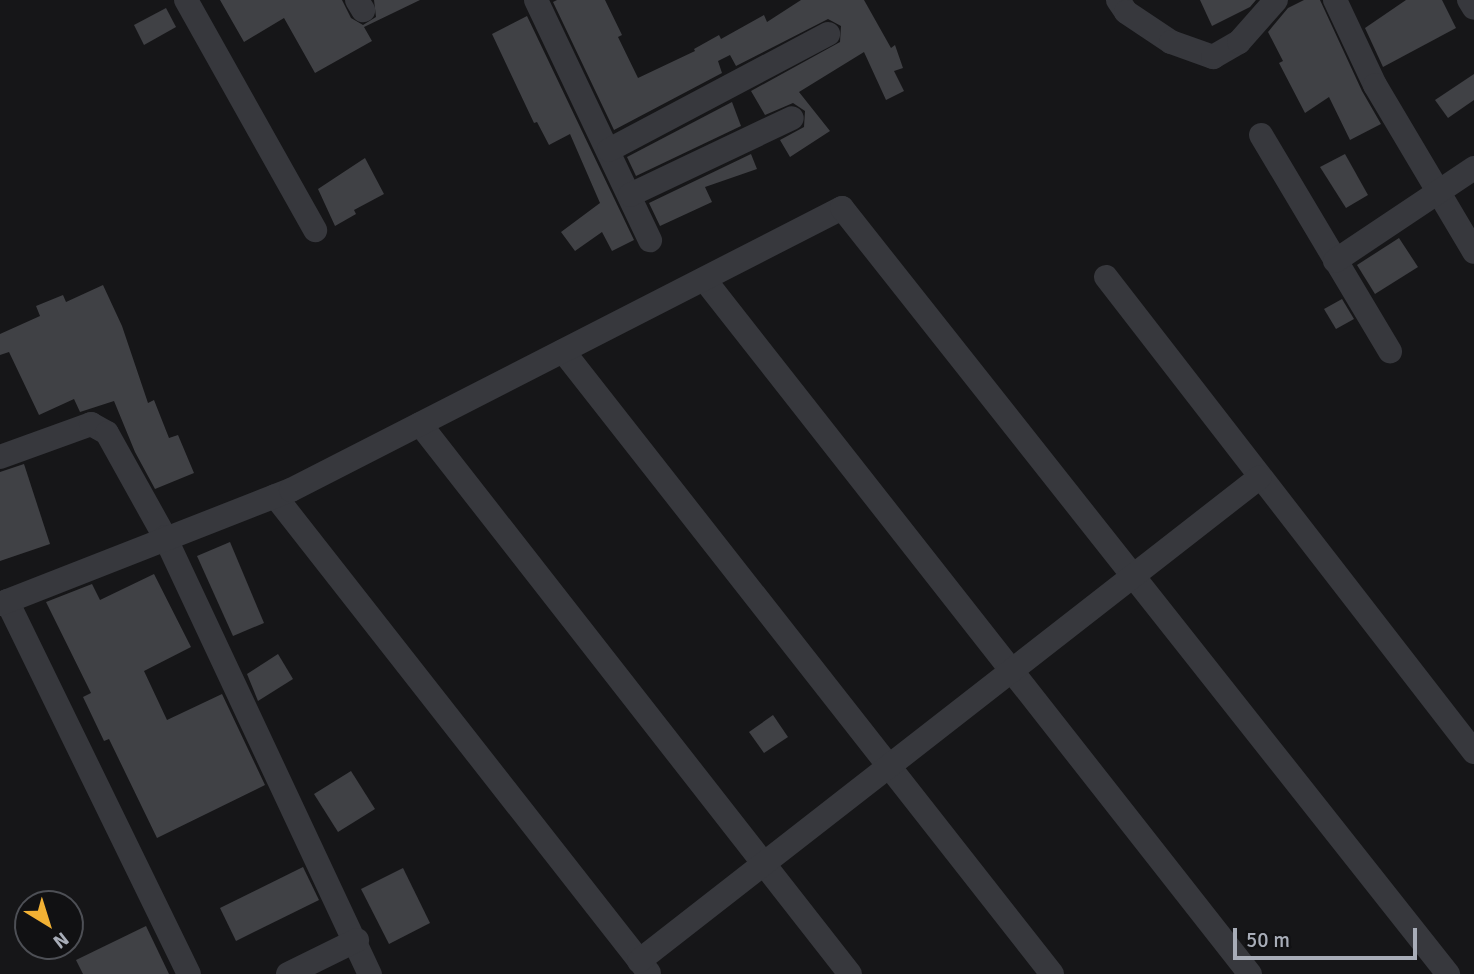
<!DOCTYPE html>
<html>
<head>
<meta charset="utf-8">
<style>
  body { margin:0 }
  #map { position:relative; width:1474px; height:974px; overflow:hidden; background:#161618; font-family:Signika,sans-serif }
  div>[style] { position:absolute }
  [style*='--x'] { left:calc(var(--x)*1px); top:calc(var(--y)*1px); width:calc(var(--w)*1px); rotate:calc(var(--a)*1deg) }
  .building>* { inset:0; background:#404145 }
  .street>* { height:24px; margin:-12px; padding:0 12px; transform-origin:12px; border-radius:12px; background:#37383d }
  span { translate:-50% -50%; white-space:nowrap; text-align:center; line-height:1.15; -webkit-text-stroke:6px #111113; paint-order:stroke }
  .north { position:absolute; left:14px; top:890px; width:70px; height:70px; box-sizing:border-box; background:#111113; border:2px solid #4d4f55; border-radius:50%; rotate:142deg; font-size:19px; font-weight:700; line-height:28px; text-align:center; color:#a8adb8 }
  .north::after { content:''; display:block; margin:auto; width:24px; height:32px; background:#f2b134; clip-path:polygon(50% 0,100% 100%,50% 72%,0 100%) }
  .scale { position:absolute; left:1233px; top:928px; width:184px; height:32px; box-sizing:border-box; border:4px solid #a8adb8; border-top:0; padding-left:9px; font-size:21px; line-height:24px; white-space:nowrap; color:#a8adb8; -webkit-text-stroke:5px #111113; paint-order:stroke }
</style>
</head>
<body>
<div id="map">
  <div class="building">
    <i style="clip-path:polygon(220px 0,342px 0,351px 18px,363px 25px,376px 17px,374px 0,420px 0,364px 27px,372px 41px,315px 73px,284px 18px,244px 42px)"></i>
    <i style="clip-path:polygon(557px 0,605px 0,622px 35px,618px 37px,638px 78px,695px 51px,694px 49px,719px 35px,721px 39px,764px 15px,767px 22px,801px 0,864px 0,891px 48px,895px 45px,903px 68px,894px 71px,904px 91px,886px 100px,864px 52px,799px 92px,830px 131px,790px 157px,780px 140px,804px 127px,805px 111px,793px 103px,765px 115px,751px 91px,840px 42px,841px 26px,828px 19px,736px 66px,730px 55px,718px 61px,722px 73px,614px 130px,553px 2px)"></i>
    <i style="clip-path:polygon(1200px 0,1256px 0,1250px 7px,1212px 26px)"></i>
    <i style="clip-path:polygon(1304px 0,1320px 0,1362px 91px,1381px 124px,1350px 140px,1329px 97px,1305px 113px,1279px 63px,1283px 61px,1268px 32px,1288px 8px)"></i>
    <i style="clip-path:polygon(1406px 0,1442px 0,1456px 28px,1383px 67px,1365px 28px)"></i>
    <i style="clip-path:polygon(166px 8px,176px 27px,144px 45px,134px 25px)"></i>
    <i style="clip-path:polygon(527px 16px,634px 240px,612px 251px,602px 232px,575px 251px,561px 232px,600px 203px,570px 134px,549px 145px,537px 122px,534px 123px,492px 34px)"></i>
    <i style="clip-path:polygon(1474px 74px,1474px 100px,1448px 118px,1435px 100px)"></i>
    <i style="clip-path:polygon(732px 102px,741px 126px,636px 176px,627px 157px)"></i>
    <i style="clip-path:polygon(751px 154px,757px 169px,705px 187px,712px 202px,660px 226px,649px 203px)"></i>
    <i style="clip-path:polygon(1345px 154px,1368px 195px,1346px 208px,1320px 167px)"></i>
    <i style="clip-path:polygon(365px 158px,384px 194px,354px 210px,356px 214px,335px 226px,318px 189px)"></i>
    <i style="clip-path:polygon(1399px 238px,1418px 267px,1375px 294px,1357px 265px)"></i>
    <i style="clip-path:polygon(103px 285px,122px 326px,148px 403px,154px 400px,169px 438px,178px 435px,194px 473px,155px 489px,135px 452px,114px 401px,80px 412px,74px 399px,39px 415px,9px 352px,0 355px,0 334px,40px 316px,36px 306px,63px 295px,66px 302px)"></i>
    <i style="clip-path:polygon(1342px 299px,1354px 319px,1336px 329px,1324px 309px)"></i>
    <i style="clip-path:polygon(24px 464px,50px 544px,0 561px,0 472px)"></i>
    <i style="clip-path:polygon(230px 542px,264px 623px,233px 636px,197px 556px)"></i>
    <i style="clip-path:polygon(154px 574px,191px 647px,144px 671px,167px 720px,222px 694px,265px 785px,157px 838px,109px 739px,104px 741px,83px 697px,91px 693px,46px 602px,92px 584px,100px 600px)"></i>
    <i style="clip-path:polygon(278px 654px,293px 679px,258px 701px,247px 674px)"></i>
    <i style="clip-path:polygon(773px 715px,788px 737px,764px 753px,749px 732px)"></i>
    <i style="clip-path:polygon(351px 771px,375px 809px,338px 832px,314px 794px)"></i>
    <i style="clip-path:polygon(303px 867px,319px 900px,236px 941px,220px 908px)"></i>
    <i style="clip-path:polygon(403px 868px,430px 923px,389px 944px,361px 889px)"></i>
    <i style="clip-path:polygon(146px 926px,169px 974px,83px 974px,76px 960px)"></i>
  </div>
  <div class="street">
    <i style="--x:186;--y:0;--w:264;--a:60.7"></i>
    <i style="--x:357;--y:0;--w:12;--a:59"></i>
    <i style="--x:536;--y:0;--w:266;--a:64.6"></i>
    <i style="--x:1118;--y:0;--w:14;--a:56"></i>
    <i style="--x:1126;--y:12;--w:54;--a:33.7"></i>
    <i style="--x:1171;--y:42;--w:45;--a:19.7"></i>
    <i style="--x:1213;--y:57;--w:30;--a:-30"></i>
    <i style="--x:1239;--y:42;--w:56;--a:-48.6"></i>
    <i style="--x:1335;--y:0;--w:94;--a:64.8"></i>
    <i style="--x:1375;--y:85;--w:194;--a:59.3"></i>
    <i style="--x:1469;--y:0;--w:9;--a:58"></i>
    <i style="--x:1261;--y:135;--w:252;--a:59.2"></i>
    <i style="--x:609;--y:150;--w:248;--a:-27.9"></i>
    <i style="--x:630;--y:195;--w:179;--a:-25.4"></i>
    <i style="--x:1335;--y:261;--w:167;--a:-33.8"></i>
    <i style="--x:1106;--y:277;--w:601;--a:52.23"></i>
    <i style="--x:704;--y:279;--w:884;--a:51.85"></i>
    <i style="--x:563;--y:351;--w:792;--a:51.87"></i>
    <i style="--x:420;--y:424;--w:698;--a:51.98"></i>
    <i style="--x:0;--y:457;--w:97;--a:-19.9"></i>
    <i style="--x:91;--y:424;--w:18;--a:29"></i>
    <i style="--x:107;--y:433;--w:119;--a:60.9"></i>
    <i style="--x:165;--y:537;--w:483;--a:64.9"></i>
    <i style="--x:275;--y:496;--w:606;--a:51.9"></i>
    <i style="--x:7;--y:601;--w:415;--a:64"></i>
    <i style="--x:0;--y:604;--w:313;--a:-21.4"></i>
    <i style="--x:291;--y:490;--w:619;--a:-27.1"></i>
    <i style="--x:842;--y:208;--w:977;--a:51.65"></i>
    <i style="--x:639;--y:961;--w:787;--a:-37.93"></i>
    <i style="--x:288;--y:974;--w:77;--a:-26.2"></i>
  </div>
  <div class="north">N</div>
  <div class="scale">50 m</div>
</div>
</body>
</html>
